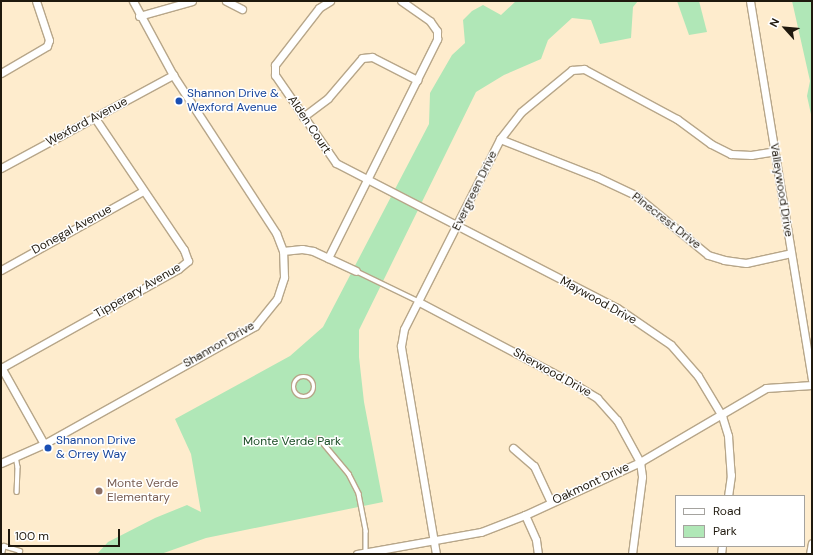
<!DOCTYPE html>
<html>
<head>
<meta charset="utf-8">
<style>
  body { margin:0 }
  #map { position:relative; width:813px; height:555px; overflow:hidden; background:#feeccd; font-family:"DM Sans",sans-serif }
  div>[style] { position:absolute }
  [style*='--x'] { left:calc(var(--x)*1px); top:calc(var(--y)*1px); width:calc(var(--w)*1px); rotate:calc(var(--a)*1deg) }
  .green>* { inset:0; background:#b0e7b7 }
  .roads { filter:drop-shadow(1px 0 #b7a689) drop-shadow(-1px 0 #b7a689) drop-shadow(0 1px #b7a689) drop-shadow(0 -1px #b7a689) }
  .service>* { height:3.5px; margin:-1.75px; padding:0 1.75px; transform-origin:1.75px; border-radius:1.75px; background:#fff }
  .service>.ring { margin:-1.75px; padding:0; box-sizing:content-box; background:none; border:3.5px solid #fff; border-radius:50% }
  .minor>* { height:7px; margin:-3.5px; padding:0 3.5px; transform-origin:3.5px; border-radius:3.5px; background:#fff }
  .dots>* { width:11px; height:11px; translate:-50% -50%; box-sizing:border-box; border:2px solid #fff; border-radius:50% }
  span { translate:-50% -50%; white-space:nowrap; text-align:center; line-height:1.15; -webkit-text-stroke:3px #fff; paint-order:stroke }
  .transit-label { font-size:12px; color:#164399 }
  .left { translate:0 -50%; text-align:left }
  .street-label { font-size:12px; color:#1f190e }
  .park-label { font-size:12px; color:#1b4e26 }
  .education-label { font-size:12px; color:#785e54 }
  .frame { position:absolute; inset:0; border:2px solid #1f190e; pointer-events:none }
  .legend { position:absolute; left:675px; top:495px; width:130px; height:52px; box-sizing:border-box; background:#fff; border:1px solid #a5a39f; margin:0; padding:5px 7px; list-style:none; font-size:12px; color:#1f190e }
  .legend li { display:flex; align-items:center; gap:8px; height:20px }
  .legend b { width:20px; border:1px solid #a5a39f }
  .north { position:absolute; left:765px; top:8px; width:40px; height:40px; -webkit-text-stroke:3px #fff; paint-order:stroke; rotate:297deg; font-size:11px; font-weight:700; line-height:16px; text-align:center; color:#1f190e }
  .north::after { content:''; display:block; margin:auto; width:14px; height:18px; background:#1f190e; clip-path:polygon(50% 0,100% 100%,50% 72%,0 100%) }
  .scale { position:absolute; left:8px; top:529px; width:112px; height:18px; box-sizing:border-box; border:2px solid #1f190e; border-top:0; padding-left:5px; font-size:12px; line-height:14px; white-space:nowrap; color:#1f190e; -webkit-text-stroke:3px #fff; paint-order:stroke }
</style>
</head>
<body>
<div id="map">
  <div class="green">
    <i style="clip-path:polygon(516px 1px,638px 1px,633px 7px,631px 38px,600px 44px,591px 20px,572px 18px,548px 40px,541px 59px,504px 75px,476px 92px,359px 330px,359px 357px,364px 402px,383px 502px,206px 538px,161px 554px,97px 554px,108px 542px,155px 518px,187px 505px,201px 512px,191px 454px,175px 419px,290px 356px,323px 327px,429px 124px,430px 93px,452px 55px,465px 43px,463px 20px,472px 11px,483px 5px,501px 15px)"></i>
    <i style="clip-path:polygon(677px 1px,699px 1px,707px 32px,689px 35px)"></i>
    <i style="clip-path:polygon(792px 1px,812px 1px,812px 119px,807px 96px,810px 81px)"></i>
  </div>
  <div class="roads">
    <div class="service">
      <i style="--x:356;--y:271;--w:69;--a:25.8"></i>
      <i class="ring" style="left:294px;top:377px;width:16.5px;height:16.5px"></i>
      <i style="--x:319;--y:438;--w:47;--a:50.2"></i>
      <i style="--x:349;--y:474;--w:22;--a:63"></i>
      <i style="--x:359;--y:494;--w:38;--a:79"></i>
      <i style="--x:366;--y:531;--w:21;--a:90"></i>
      <i style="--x:16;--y:456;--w:11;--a:80"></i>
      <i style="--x:18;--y:467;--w:25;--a:92"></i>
      <i style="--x:2;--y:554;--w:8;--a:-76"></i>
      <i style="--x:4;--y:546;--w:17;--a:17"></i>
      <i style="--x:20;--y:551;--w:3;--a:90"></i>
    </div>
    <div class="minor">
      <i style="--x:226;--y:1;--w:18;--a:27"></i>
      <i style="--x:330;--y:1;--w:13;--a:148"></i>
      <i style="--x:319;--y:8;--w:72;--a:127.7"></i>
      <i style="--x:275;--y:65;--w:10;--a:90"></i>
      <i style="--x:275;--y:75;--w:107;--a:55.3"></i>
      <i style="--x:336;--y:163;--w:316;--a:27.3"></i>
      <i style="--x:617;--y:308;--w:65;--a:34.4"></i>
      <i style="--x:671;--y:345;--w:41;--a:48.9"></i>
      <i style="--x:698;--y:376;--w:47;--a:59"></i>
      <i style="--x:722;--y:416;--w:21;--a:73"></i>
      <i style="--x:728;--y:436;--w:39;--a:86"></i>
      <i style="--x:731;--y:475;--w:21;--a:98"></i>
      <i style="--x:750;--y:1;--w:384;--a:80.7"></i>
      <i style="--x:139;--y:16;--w:55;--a:-15.8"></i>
      <i style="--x:1;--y:73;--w:53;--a:-30.4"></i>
      <i style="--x:47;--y:46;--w:6;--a:-72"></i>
      <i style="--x:49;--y:40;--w:41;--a:-108.4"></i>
      <i style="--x:303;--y:117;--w:31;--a:-37"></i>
      <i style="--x:328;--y:98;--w:52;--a:-49.6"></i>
      <i style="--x:362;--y:58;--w:10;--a:-6"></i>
      <i style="--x:372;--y:57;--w:51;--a:27.1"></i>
      <i style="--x:500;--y:139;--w:104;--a:21.4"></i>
      <i style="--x:597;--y:177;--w:42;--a:25.3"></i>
      <i style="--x:635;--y:195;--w:94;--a:39.4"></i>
      <i style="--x:708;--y:255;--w:17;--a:17"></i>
      <i style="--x:724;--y:260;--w:22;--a:8"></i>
      <i style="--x:746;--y:263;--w:46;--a:-12.5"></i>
      <i style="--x:1;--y:168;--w:196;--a:-28.4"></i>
      <i style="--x:283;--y:251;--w:19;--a:-6"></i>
      <i style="--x:302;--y:249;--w:11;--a:10"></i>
      <i style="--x:313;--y:251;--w:47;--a:24.9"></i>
      <i style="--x:328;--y:258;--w:245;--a:-63.5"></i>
      <i style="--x:437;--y:39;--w:8;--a:-90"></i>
      <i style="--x:437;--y:31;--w:12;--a:-125"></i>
      <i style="--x:430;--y:21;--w:35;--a:-145"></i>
      <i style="--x:1;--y:270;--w:162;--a:-29.1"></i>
      <i style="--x:419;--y:302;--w:170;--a:27.8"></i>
      <i style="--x:569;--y:381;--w:33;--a:31"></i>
      <i style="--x:597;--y:398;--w:30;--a:48"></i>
      <i style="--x:617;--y:420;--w:48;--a:61.3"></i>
      <i style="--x:640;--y:462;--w:15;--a:82"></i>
      <i style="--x:642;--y:477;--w:78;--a:97.4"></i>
      <i style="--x:1;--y:367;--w:88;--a:60.8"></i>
      <i style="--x:1;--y:368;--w:203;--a:-29.2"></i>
      <i style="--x:178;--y:269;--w:13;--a:-39"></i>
      <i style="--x:188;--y:261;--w:12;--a:-110"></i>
      <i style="--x:184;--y:250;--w:159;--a:-124"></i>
      <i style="--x:513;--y:448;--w:28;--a:41"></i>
      <i style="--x:534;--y:466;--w:40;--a:65"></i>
      <i style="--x:1;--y:463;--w:47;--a:-23.8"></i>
      <i style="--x:44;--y:444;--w:242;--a:-29.2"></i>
      <i style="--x:255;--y:326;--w:35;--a:-51"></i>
      <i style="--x:277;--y:299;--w:23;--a:-72"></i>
      <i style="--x:284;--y:277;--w:26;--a:-92"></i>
      <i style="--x:283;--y:251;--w:19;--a:-111"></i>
      <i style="--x:276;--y:233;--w:189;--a:-123.1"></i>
      <i style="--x:173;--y:75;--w:84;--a:-118.4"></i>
      <i style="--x:525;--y:515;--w:27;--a:66"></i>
      <i style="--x:536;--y:540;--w:14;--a:82"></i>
      <i style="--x:357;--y:554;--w:126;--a:-10.1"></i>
      <i style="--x:481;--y:532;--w:47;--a:-21.1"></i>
      <i style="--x:525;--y:515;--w:127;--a:-24.7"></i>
      <i style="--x:640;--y:462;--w:146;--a:-30.4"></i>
      <i style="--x:766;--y:388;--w:46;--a:-3.7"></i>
      <i style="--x:436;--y:554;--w:211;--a:-99.6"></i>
      <i style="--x:401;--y:346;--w:17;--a:-80"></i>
      <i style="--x:404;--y:329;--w:213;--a:-63.2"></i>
      <i style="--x:500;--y:139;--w:34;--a:-52"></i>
      <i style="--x:521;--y:112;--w:66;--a:-39.5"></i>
      <i style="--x:572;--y:70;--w:12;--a:-5"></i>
      <i style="--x:584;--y:69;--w:106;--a:28.3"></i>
      <i style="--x:677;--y:119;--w:42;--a:36.3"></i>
      <i style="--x:711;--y:144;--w:22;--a:27"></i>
      <i style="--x:731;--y:154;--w:20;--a:3"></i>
      <i style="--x:751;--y:155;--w:24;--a:-9"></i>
      <i style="--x:721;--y:554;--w:8;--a:-83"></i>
      <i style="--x:810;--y:554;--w:11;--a:-80"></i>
    </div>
  </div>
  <div class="dots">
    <i style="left:179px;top:101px;background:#1a4fb4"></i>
    <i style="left:48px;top:448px;background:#1a4fb4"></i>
    <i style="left:99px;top:491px;background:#8d6e63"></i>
  </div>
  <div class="transit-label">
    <span class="left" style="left:187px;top:101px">Shannon Drive &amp;<br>Wexford Avenue</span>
    <span class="left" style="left:56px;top:448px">Shannon Drive<br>&amp; Orrey Way</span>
  </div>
  <div class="street-label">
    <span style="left:87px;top:122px;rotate:-28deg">Wexford Avenue</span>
    <span style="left:309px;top:125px;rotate:56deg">Alden Court</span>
    <span style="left:781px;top:190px;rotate:81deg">Valleywood Drive</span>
    <span style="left:475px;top:191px;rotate:-64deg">Evergreen Drive</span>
    <span style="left:666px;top:221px;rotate:38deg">Pinecrest Drive</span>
    <span style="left:72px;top:230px;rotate:-29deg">Donegal Avenue</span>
    <span style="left:138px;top:291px;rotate:-30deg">Tipperary Avenue</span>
    <span style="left:598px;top:301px;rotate:29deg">Maywood Drive</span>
    <span style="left:219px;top:345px;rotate:-30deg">Shannon Drive</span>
    <span style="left:552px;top:373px;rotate:29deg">Sherwood Drive</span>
    <span style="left:591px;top:484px;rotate:-25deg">Oakmont Drive</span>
  </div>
  <div class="park-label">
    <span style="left:292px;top:442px">Monte Verde Park</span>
  </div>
  <div class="education-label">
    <span class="left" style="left:107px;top:491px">Monte Verde<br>Elementary</span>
  </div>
  <div class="frame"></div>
  <ul class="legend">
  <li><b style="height:5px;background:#fff"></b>Road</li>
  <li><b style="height:11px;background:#b0e7b7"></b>Park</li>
  </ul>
  <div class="north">N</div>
  <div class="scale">100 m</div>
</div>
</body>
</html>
